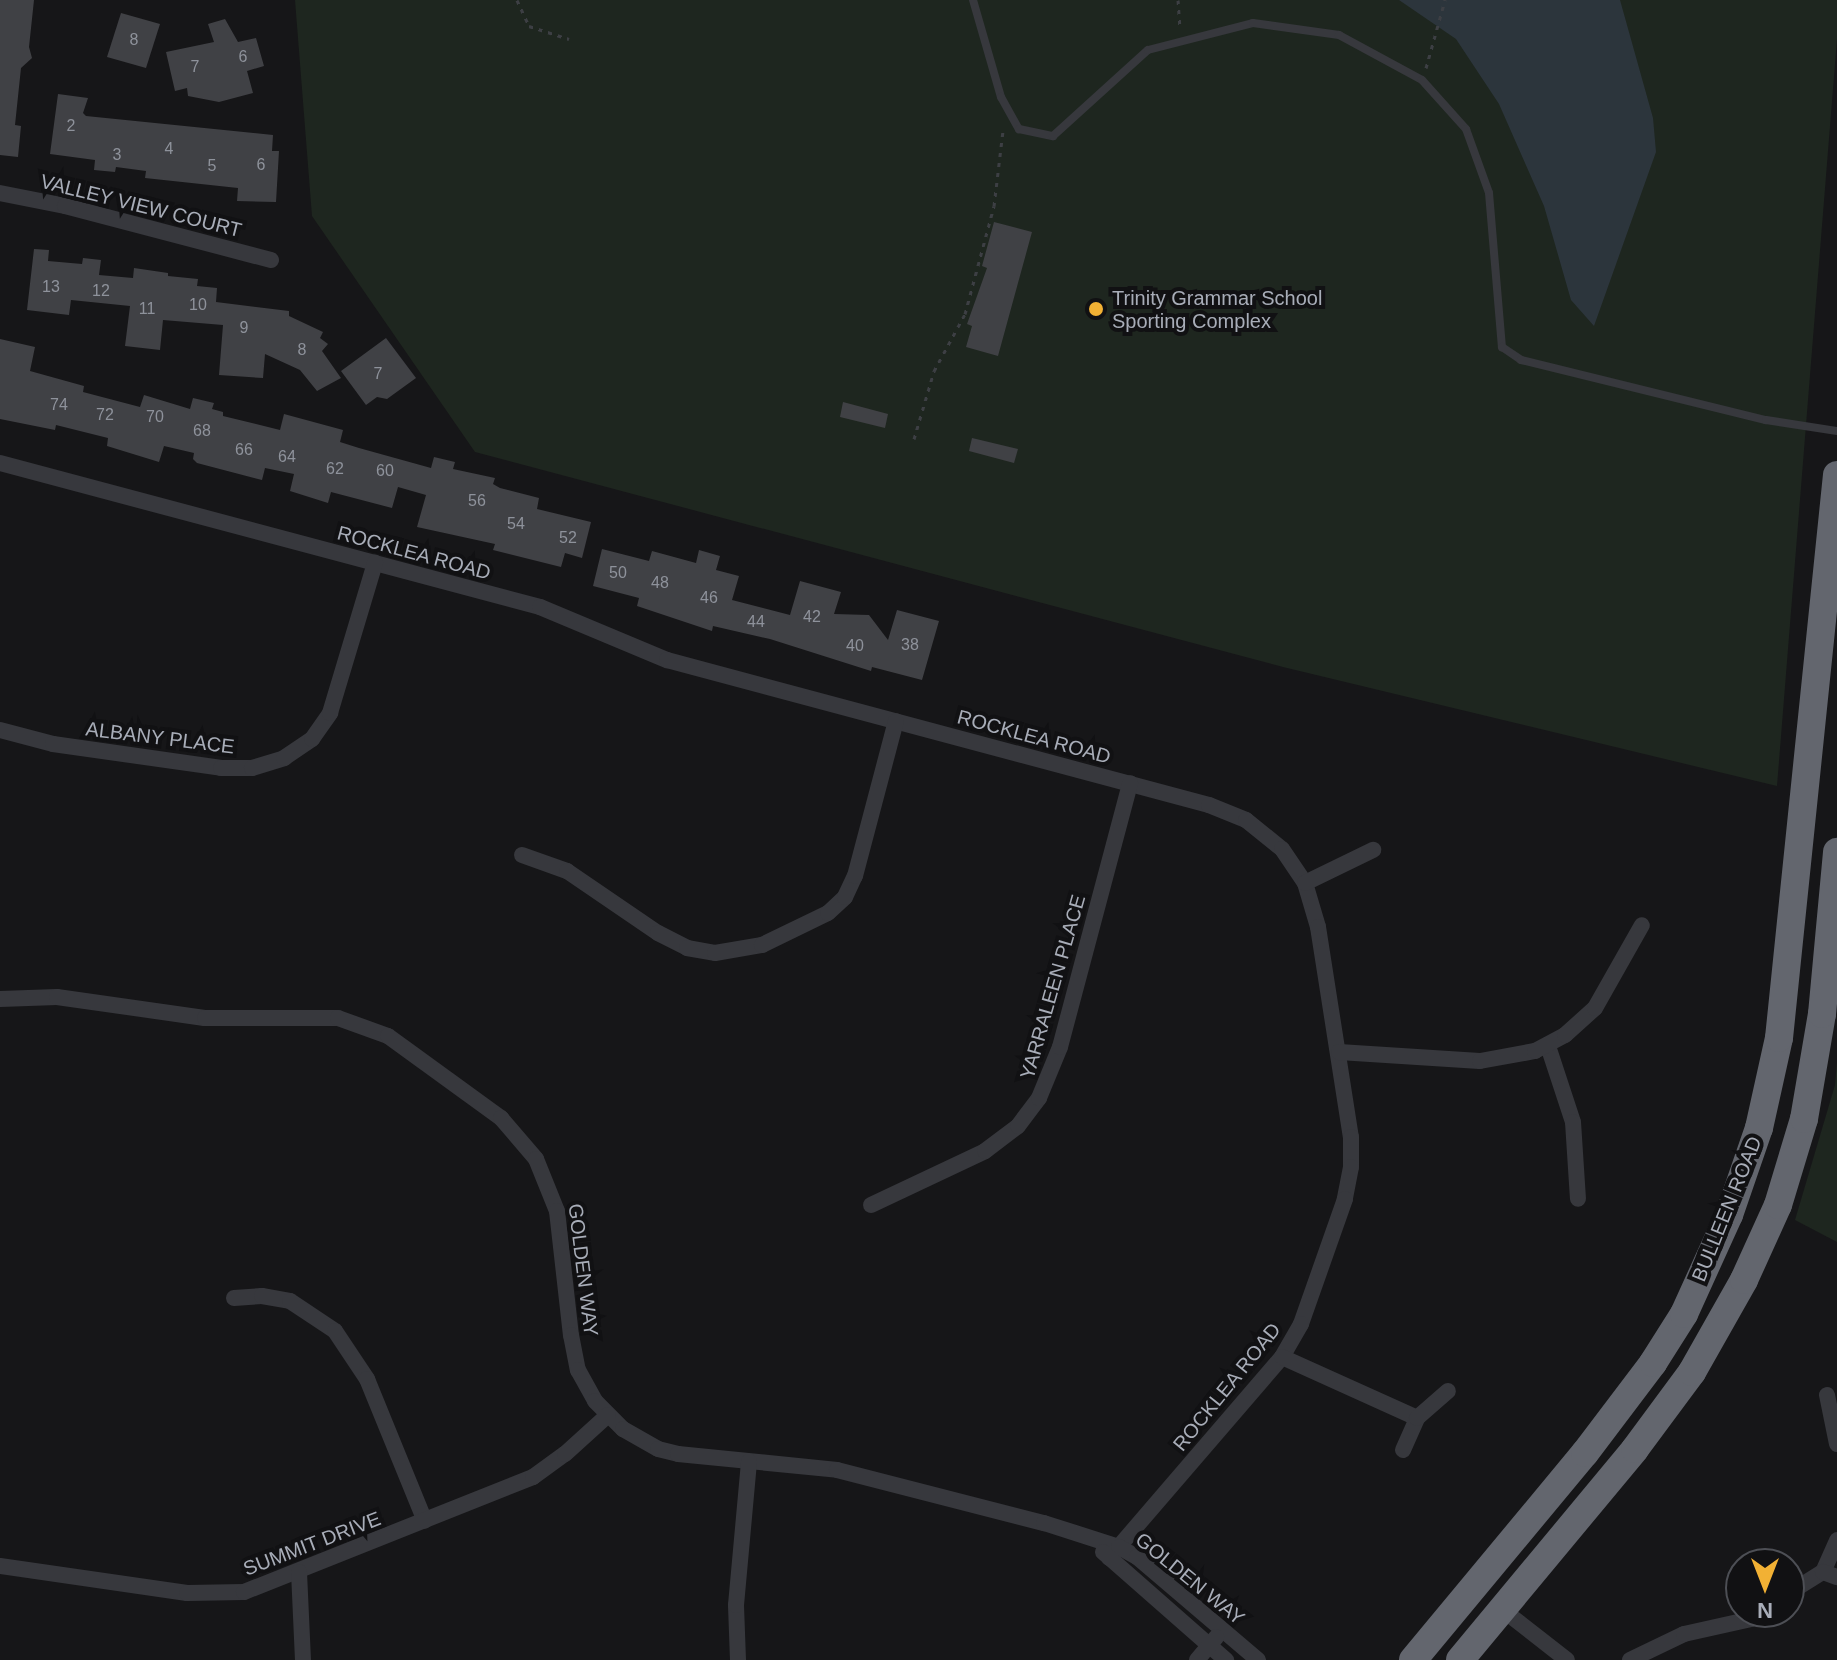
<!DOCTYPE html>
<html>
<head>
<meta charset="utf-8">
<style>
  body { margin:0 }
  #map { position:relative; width:1837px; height:1660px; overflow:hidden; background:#161618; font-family:Arial,sans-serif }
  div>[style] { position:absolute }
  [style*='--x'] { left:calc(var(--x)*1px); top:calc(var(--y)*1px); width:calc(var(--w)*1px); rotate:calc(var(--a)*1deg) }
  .green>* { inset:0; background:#1e261f }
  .water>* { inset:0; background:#2c353c }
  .building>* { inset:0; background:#404145 }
  .path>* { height:3px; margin-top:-1.5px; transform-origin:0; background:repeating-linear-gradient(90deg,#3d3f44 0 4px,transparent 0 10px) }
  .lane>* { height:8px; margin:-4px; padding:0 4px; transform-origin:4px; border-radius:4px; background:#37383d }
  .street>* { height:16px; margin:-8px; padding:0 8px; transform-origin:8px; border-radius:8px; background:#37383d }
  .highway>* { height:28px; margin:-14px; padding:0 14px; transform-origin:14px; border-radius:14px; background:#63666e }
  .dots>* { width:22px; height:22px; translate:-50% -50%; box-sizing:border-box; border:4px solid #111113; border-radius:50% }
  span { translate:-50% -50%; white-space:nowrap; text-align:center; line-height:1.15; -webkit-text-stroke:8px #111113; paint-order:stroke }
  .number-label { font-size:16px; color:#8e929b }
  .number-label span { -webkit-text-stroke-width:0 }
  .street-label { font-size:20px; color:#a8adb8 }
  .poi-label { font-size:20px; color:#a8adb8 }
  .left { translate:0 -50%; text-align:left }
  .north { position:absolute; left:1725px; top:1548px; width:80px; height:80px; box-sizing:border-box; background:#111113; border:2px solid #4d4f55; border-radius:50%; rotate:180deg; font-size:22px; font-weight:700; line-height:32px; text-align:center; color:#a8adb8 }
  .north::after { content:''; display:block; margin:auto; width:28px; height:36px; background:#f2b134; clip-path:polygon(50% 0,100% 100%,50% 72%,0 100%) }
</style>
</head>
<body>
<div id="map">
  <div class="green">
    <i style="clip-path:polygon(295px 0,1837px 0,1837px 39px,1777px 786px,1283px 667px,475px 452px,312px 216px)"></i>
    <i style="clip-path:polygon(1837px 1062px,1837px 1242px,1795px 1220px,1835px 1085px)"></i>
  </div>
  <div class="water">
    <i style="clip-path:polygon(1399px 0,1620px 0,1653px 118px,1656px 152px,1594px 326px,1571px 300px,1544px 206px,1499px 104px,1456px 39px)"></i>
  </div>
  <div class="building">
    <i style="clip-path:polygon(0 0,34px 0,29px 47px,32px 58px,21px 68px,15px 125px,21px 126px,18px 157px,0 155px)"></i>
    <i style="clip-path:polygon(121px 13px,160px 24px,146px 68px,107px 57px)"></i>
    <i style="clip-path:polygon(225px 19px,238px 42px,256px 38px,264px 66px,247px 71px,253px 93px,219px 102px,188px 96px,187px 88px,175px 91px,166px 52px,214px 42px,208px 24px)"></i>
    <i style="clip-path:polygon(58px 94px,88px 98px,83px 113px,86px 116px,273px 135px,272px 151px,279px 151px,276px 202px,237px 201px,238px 188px,145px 178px,146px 171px,116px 167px,115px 172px,94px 170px,95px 160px,50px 154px)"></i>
    <i style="clip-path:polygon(994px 222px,1032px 232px,998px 356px,966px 347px,972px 326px,967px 324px,987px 268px,982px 266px)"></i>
    <i style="clip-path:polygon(34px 249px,49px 250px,48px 261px,82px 264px,83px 258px,101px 260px,99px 275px,133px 278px,134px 268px,168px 273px,168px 276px,198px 279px,197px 286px,217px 288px,216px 302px,289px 311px,289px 316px,323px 332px,320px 338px,328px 344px,322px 351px,341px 378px,317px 391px,300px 370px,265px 354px,263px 378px,219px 375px,223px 325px,163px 320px,160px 350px,125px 346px,130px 306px,71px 300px,69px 315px,27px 310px)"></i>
    <i style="clip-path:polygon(386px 338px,416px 378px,387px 399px,377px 397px,366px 405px,341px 371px)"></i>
    <i style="clip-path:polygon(0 339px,35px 347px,30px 371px,84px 386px,83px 392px,140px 407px,144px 395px,190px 409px,193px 398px,214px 403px,212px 409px,223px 412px,223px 416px,280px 430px,284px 414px,343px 430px,340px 442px,359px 448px,431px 468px,434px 457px,455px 462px,453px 469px,495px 478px,493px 484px,500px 488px,539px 498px,537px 509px,591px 522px,582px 558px,565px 553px,561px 567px,493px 550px,495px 544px,417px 527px,426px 495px,398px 487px,392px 508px,331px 492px,328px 503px,290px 491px,294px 474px,265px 468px,262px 480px,197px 463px,193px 459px,194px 453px,164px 446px,159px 462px,107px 446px,108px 438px,56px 425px,55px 430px,0 419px)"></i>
    <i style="clip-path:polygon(843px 402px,888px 414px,885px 428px,840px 417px)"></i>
    <i style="clip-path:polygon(972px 438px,1018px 449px,1014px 463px,969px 451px)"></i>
    <i style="clip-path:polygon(602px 549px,649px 561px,652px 551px,696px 563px,699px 550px,720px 556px,716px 570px,739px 576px,732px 600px,790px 615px,800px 581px,841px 592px,834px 614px,869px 615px,888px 640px,897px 610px,939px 621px,922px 680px,872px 667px,871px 671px,770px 639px,713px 626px,712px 631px,637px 606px,639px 598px,593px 586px)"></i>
  </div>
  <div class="path">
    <i style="--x:517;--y:0;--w:29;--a:65"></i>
    <i style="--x:529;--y:26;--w:42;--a:18"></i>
    <i style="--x:1178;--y:0;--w:28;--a:86"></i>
    <i style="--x:1426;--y:68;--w:71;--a:-74.4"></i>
    <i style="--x:914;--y:439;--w:71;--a:-73.6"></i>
    <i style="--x:934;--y:371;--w:65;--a:-61.5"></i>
    <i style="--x:965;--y:314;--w:112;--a:-75"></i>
    <i style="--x:994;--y:206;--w:76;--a:-83.2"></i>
  </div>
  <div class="lane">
    <i style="--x:973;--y:0;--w:101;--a:73.9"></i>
    <i style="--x:1001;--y:97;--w:37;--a:61"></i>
    <i style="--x:1019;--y:129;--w:35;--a:12"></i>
    <i style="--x:1053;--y:136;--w:128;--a:-42.2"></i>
    <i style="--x:1148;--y:50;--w:108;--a:-14.4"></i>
    <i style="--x:1253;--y:23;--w:87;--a:7.9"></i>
    <i style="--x:1339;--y:35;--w:94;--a:28.5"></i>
    <i style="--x:1422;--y:80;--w:66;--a:48.1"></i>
    <i style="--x:1466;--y:129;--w:68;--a:70.2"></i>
    <i style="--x:1489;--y:193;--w:155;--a:85.2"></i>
    <i style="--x:1502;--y:347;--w:23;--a:34"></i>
    <i style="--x:1521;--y:360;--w:252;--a:13.8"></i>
    <i style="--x:1766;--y:420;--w:72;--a:8.8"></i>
  </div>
  <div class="street">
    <i style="--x:0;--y:193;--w:66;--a:11.3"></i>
    <i style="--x:65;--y:206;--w:213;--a:14.7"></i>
    <i style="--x:0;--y:463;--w:559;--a:14.93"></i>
    <i style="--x:540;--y:607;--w:138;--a:22.7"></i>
    <i style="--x:667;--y:660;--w:561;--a:14.98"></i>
    <i style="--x:1209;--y:805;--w:40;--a:22"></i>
    <i style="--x:1246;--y:820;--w:46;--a:38.9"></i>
    <i style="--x:1282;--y:849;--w:41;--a:55.9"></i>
    <i style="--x:1305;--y:883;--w:46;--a:73.5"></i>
    <i style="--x:1318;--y:927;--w:213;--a:81.1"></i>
    <i style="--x:1351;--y:1137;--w:30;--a:90"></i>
    <i style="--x:1351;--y:1167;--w:33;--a:101"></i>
    <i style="--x:1345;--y:1199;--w:133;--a:109.4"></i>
    <i style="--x:1301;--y:1324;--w:38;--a:120"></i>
    <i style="--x:1282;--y:1357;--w:265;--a:130.7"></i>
    <i style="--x:0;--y:730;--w:55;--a:14.8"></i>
    <i style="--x:53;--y:744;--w:170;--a:8.1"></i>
    <i style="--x:221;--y:768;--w:31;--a:0"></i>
    <i style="--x:252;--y:768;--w:34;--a:-17"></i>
    <i style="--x:284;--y:758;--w:34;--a:-34"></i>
    <i style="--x:312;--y:739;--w:32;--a:-55"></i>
    <i style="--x:330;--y:713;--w:157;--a:-73.3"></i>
    <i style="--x:522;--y:855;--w:48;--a:19.6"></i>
    <i style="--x:567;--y:871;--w:110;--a:34.3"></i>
    <i style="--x:658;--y:933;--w:33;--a:27"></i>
    <i style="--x:687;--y:948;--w:28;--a:10"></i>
    <i style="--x:715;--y:953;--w:48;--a:-9.7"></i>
    <i style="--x:762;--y:945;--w:73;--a:-25.9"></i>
    <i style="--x:828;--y:913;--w:23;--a:-43"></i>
    <i style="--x:845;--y:897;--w:23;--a:-65"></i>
    <i style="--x:855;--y:876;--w:160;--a:-75.2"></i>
    <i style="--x:1305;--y:883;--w:76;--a:-25.9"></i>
    <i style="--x:0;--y:999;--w:57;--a:-2"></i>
    <i style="--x:57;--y:997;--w:149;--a:8.1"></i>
    <i style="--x:205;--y:1018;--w:133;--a:0"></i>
    <i style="--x:338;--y:1018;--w:53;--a:19.8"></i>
    <i style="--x:388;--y:1036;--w:140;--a:36"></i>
    <i style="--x:501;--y:1118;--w:54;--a:49.5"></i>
    <i style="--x:536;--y:1159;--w:56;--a:68"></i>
    <i style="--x:557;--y:1211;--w:125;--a:83.6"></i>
    <i style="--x:571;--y:1335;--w:36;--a:79"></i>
    <i style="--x:578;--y:1370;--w:35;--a:61"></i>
    <i style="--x:595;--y:1401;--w:40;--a:45"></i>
    <i style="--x:623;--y:1429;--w:40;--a:29.7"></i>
    <i style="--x:658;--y:1449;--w:21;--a:14"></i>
    <i style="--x:678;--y:1454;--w:160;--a:5.7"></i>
    <i style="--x:837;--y:1470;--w:214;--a:14.4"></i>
    <i style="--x:1044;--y:1523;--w:79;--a:17.7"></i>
    <i style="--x:1119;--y:1547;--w:21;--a:29"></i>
    <i style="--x:1137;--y:1557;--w:159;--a:40.4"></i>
    <i style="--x:1548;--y:1046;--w:80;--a:71.8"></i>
    <i style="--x:1573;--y:1122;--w:77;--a:86.3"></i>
    <i style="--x:1339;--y:1052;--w:141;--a:3.7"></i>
    <i style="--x:1480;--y:1061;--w:56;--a:-10.3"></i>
    <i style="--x:1535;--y:1051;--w:34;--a:-28"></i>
    <i style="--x:1565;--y:1035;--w:40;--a:-42"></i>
    <i style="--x:1595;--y:1008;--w:95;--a:-60.5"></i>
    <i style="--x:871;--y:1205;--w:126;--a:-25.3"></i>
    <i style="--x:985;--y:1151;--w:41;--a:-37.1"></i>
    <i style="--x:1018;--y:1126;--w:35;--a:-53"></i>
    <i style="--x:1039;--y:1098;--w:55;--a:-67.6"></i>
    <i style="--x:1060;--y:1047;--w:273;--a:-75.1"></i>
    <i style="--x:234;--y:1298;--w:28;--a:-4"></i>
    <i style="--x:262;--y:1296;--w:28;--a:10"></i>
    <i style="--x:290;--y:1301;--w:54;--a:33.7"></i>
    <i style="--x:335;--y:1331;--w:58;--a:56.3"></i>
    <i style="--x:367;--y:1379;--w:153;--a:67.8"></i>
    <i style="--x:1282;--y:1357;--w:148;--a:24.3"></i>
    <i style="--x:1827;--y:1395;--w:50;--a:78.5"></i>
    <i style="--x:1403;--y:1450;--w:35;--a:-66"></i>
    <i style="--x:1417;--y:1418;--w:41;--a:-41.1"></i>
    <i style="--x:1103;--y:1552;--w:164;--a:41.3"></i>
    <i style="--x:0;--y:1566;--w:189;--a:8.2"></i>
    <i style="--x:187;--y:1593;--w:57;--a:-1"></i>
    <i style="--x:244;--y:1592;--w:311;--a:-21.7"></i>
    <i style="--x:533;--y:1477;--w:39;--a:-36"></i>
    <i style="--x:565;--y:1454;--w:58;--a:-42.2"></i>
    <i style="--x:299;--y:1572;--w:88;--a:87.4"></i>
    <i style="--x:1823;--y:1572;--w:35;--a:-66"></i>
    <i style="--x:1789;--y:1593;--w:40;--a:-32"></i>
    <i style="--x:1823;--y:1572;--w:15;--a:20"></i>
    <i style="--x:1503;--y:1610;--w:81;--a:38"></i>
    <i style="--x:738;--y:1660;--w:55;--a:-92.1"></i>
    <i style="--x:736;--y:1605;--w:144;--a:-84.8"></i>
    <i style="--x:1197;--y:1660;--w:30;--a:-50"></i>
    <i style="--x:1630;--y:1660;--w:60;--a:-25.7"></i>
    <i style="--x:1684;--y:1634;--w:69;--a:-12.6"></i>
    <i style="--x:1751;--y:1619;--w:12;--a:-35"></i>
  </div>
  <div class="highway">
    <i style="--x:1413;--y:1660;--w:269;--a:-50.3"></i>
    <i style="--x:1585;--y:1453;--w:113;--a:-52.9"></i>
    <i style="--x:1653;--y:1363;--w:58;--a:-57.7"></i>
    <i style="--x:1684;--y:1314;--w:109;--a:-65.6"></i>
    <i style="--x:1729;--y:1215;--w:92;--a:-71"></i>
    <i style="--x:1759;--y:1128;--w:92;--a:-77.5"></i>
    <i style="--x:1779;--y:1038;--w:566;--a:-84.12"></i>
    <i style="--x:1460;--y:1660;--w:274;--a:-50.3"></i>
    <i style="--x:1635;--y:1449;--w:96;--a:-53.5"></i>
    <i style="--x:1692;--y:1372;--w:106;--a:-60.5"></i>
    <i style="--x:1744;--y:1280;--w:82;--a:-65.6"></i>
    <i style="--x:1778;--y:1205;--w:90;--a:-73.2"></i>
    <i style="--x:1804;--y:1119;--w:107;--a:-80.3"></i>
    <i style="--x:1822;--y:1014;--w:163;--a:-84.7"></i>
  </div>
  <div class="dots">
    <i style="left:1096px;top:309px;background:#f2b134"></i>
  </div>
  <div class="number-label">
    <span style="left:134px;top:40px">8</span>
    <span style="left:243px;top:57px">6</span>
    <span style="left:195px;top:67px">7</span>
    <span style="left:71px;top:126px">2</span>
    <span style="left:169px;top:149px">4</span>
    <span style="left:117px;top:155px">3</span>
    <span style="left:261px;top:165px">6</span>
    <span style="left:212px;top:166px">5</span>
    <span style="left:51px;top:287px">13</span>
    <span style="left:101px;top:291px">12</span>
    <span style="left:198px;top:305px">10</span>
    <span style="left:147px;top:309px">11</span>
    <span style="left:244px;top:328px">9</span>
    <span style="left:302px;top:350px">8</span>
    <span style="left:378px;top:374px">7</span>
    <span style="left:59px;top:405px">74</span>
    <span style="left:105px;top:415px">72</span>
    <span style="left:155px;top:417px">70</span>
    <span style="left:202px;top:431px">68</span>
    <span style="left:244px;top:450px">66</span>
    <span style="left:287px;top:457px">64</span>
    <span style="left:335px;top:469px">62</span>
    <span style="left:385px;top:471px">60</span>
    <span style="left:477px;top:501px">56</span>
    <span style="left:516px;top:524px">54</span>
    <span style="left:568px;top:538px">52</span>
    <span style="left:618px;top:573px">50</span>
    <span style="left:660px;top:583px">48</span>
    <span style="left:709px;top:598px">46</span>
    <span style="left:812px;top:617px">42</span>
    <span style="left:756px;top:622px">44</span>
    <span style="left:910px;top:645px">38</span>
    <span style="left:855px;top:646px">40</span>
  </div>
  <div class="street-label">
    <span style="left:141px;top:206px;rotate:14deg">VALLEY VIEW COURT</span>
    <span style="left:414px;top:553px;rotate:15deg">ROCKLEA ROAD</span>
    <span style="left:1034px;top:737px;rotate:15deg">ROCKLEA ROAD</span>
    <span style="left:160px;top:738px;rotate:7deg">ALBANY PLACE</span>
    <span style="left:1053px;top:987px;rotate:-74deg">YARRALEEN PLACE</span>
    <span style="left:1727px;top:1209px;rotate:-68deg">BULLEEN ROAD</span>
    <span style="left:583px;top:1270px;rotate:83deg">GOLDEN WAY</span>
    <span style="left:1227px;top:1387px;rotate:-51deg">ROCKLEA ROAD</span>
    <span style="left:312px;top:1544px;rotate:-21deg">SUMMIT DRIVE</span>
    <span style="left:1190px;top:1579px;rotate:39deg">GOLDEN WAY</span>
  </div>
  <div class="poi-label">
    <span class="left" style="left:1112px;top:310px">Trinity Grammar School<br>Sporting Complex</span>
  </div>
  <div class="north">N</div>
</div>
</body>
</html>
